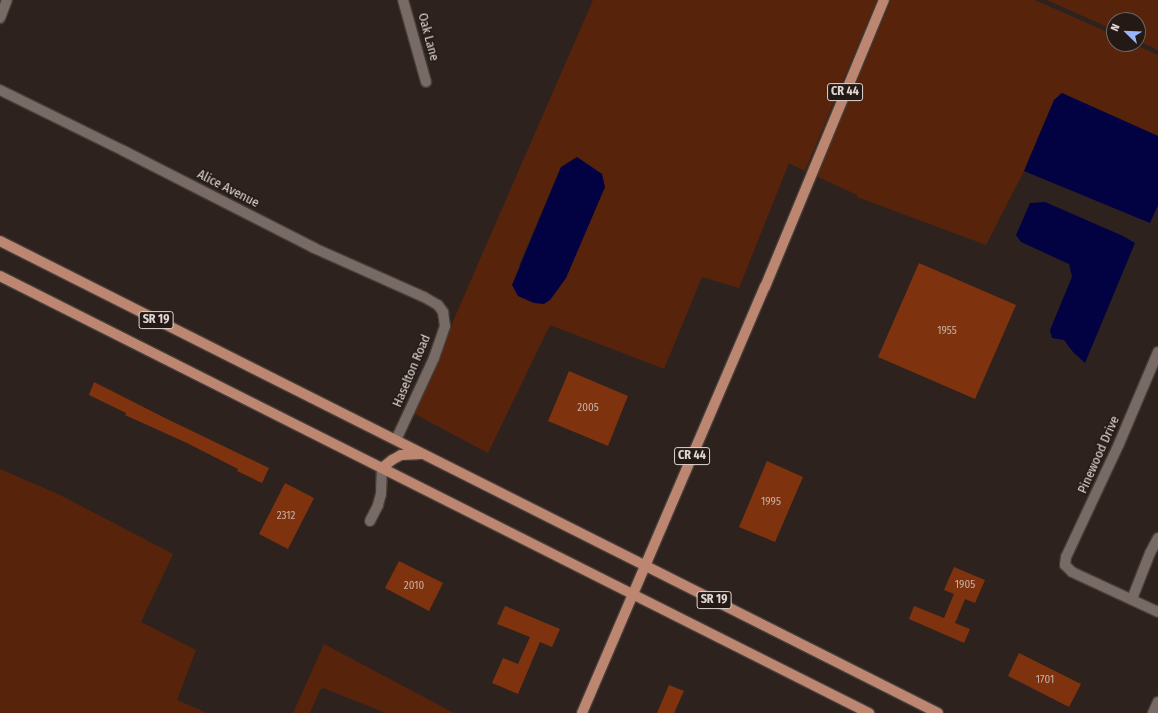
<!DOCTYPE html>
<html>
<head>
<meta charset="utf-8">
<style>
  body { margin:0 }
  #map { position:relative; width:1158px; height:713px; overflow:hidden; background:#2e221e; font-family:"Fira Sans Condensed",sans-serif }
  div>[style] { position:absolute }
  [style*='--x'] { left:calc(var(--x)*1px); top:calc(var(--y)*1px); width:calc(var(--w)*1px); rotate:calc(var(--a)*1deg) }
  .green>* { inset:0; background:#58230b }
  .water>* { inset:0; background:#020242 }
  .building>* { inset:0; background:#7e330e }
  .roads { filter:drop-shadow(1px 0 #463d39) drop-shadow(-1px 0 #463d39) drop-shadow(0 1px #463d39) drop-shadow(0 -1px #463d39) }
  .minor>* { height:10px; margin:-5px; padding:0 5px; transform-origin:5px; border-radius:5px; background:#786a65 }
  .major>* { height:10px; margin:-5px; padding:0 5px; transform-origin:5px; border-radius:5px; background:#bc8670 }
  span { translate:-50% -50%; white-space:nowrap; text-align:center; line-height:1.15; -webkit-text-stroke:3px #241915; paint-order:stroke }
  .number-label { font-size:11px; color:#c8afa3 }
  .number-label span { -webkit-text-stroke-width:0 }
  .shield-label span { padding:1px 3px; background:#241915; border:1px solid; border-radius:3px; -webkit-text-stroke-width:0 }
  .shield-label { font-size:12px; color:#e0d8d5; font-weight:700 }
  .street-label { font-size:13px; color:#e0d8d5 }
  .north { position:absolute; left:1106px; top:12px; width:40px; height:40px; box-sizing:border-box; background:#241915; border:1px solid #6f6562; border-radius:50%; rotate:293deg; font-size:11px; font-weight:700; line-height:16px; text-align:center; color:#e0d8d5 }
  .north::after { content:''; display:block; margin:auto; width:14px; height:18px; background:#97b6fd; clip-path:polygon(50% 0,100% 100%,50% 72%,0 100%) }
</style>
</head>
<body>
<div id="map">
  <div class="green">
    <i style="clip-path:polygon(evenodd,593px 0,877px 0,805px 171px,789px 163px,739px 288px,702px 277px,664px 369px,550px 325px,488px 453px,413px 413px,593px 0,561px 167px,605px 187px,566px 278px,550px 300px,519px 265px,561px 167px)"></i>
    <i style="clip-path:polygon(891px 0,1035px 0,1114px 35px,1114px 44px,1134px 44px,1158px 55px,1158px 136px,1061px 93px,1054px 100px,1024px 171px,986px 245px,857px 197px,857px 195px,816px 176px)"></i>
    <i style="clip-path:polygon(1047px 0,1158px 0,1158px 50px,1138px 41px,1138px 20px,1114px 20px,1114px 30px)"></i>
    <i style="clip-path:polygon(0 469px,60px 495px,173px 554px,141px 622px,196px 650px,177px 700px,207px 713px,0 713px)"></i>
    <i style="clip-path:polygon(324px 644px,454px 713px,386px 713px,323px 688px,320px 690px,310px 713px,293px 713px)"></i>
  </div>
  <div class="water">
    <i style="clip-path:polygon(1062px 93px,1158px 136px,1158px 205px,1150px 223px,1024px 171px,1054px 100px)"></i>
    <i style="clip-path:polygon(577px 157px,602px 174px,605px 187px,566px 278px,550px 300px,544px 304px,534px 303px,518px 296px,512px 285px,561px 167px)"></i>
    <i style="clip-path:polygon(1045px 202px,1123px 236px,1135px 243px,1085px 363px,1073px 352px,1064px 340px,1052px 338px,1050px 330px,1072px 277px,1069px 264px,1021px 242px,1016px 235px,1030px 203px)"></i>
  </div>
  <div class="building">
    <i style="clip-path:polygon(919px 263px,1016px 305px,975px 399px,878px 357px)"></i>
    <i style="clip-path:polygon(569px 371px,628px 396px,608px 446px,548px 421px)"></i>
    <i style="clip-path:polygon(94px 382px,167px 419px,269px 468px,262px 483px,237px 471px,238px 469px,187px 443px,125px 415px,126px 413px,89px 395px)"></i>
    <i style="clip-path:polygon(767px 461px,803px 477px,775px 542px,739px 527px)"></i>
    <i style="clip-path:polygon(285px 483px,314px 498px,288px 549px,259px 534px)"></i>
    <i style="clip-path:polygon(399px 561px,443px 583px,429px 611px,385px 588px)"></i>
    <i style="clip-path:polygon(954px 567px,985px 580px,975px 603px,965px 599px,955px 623px,970px 629px,964px 643px,909px 619px,914px 606px,944px 618px,954px 594px,944px 590px)"></i>
    <i style="clip-path:polygon(505px 606px,560px 629px,552px 647px,540px 642px,518px 694px,492px 683px,503px 658px,518px 664px,530px 637px,497px 624px)"></i>
    <i style="clip-path:polygon(1019px 653px,1081px 684px,1069px 707px,1008px 676px)"></i>
    <i style="clip-path:polygon(669px 685px,684px 691px,674px 713px,657px 713px)"></i>
  </div>
  <div class="roads">
    <div class="minor">
      <i style="--x:403;--y:0;--w:85;--a:74.3"></i>
      <i style="--x:0;--y:18;--w:19;--a:-69"></i>
      <i style="--x:0;--y:90;--w:138;--a:26.2"></i>
      <i style="--x:124;--y:151;--w:213;--a:27"></i>
      <i style="--x:314;--y:248;--w:120;--a:24"></i>
      <i style="--x:424;--y:297;--w:16;--a:30"></i>
      <i style="--x:438;--y:305;--w:9;--a:54"></i>
      <i style="--x:443;--y:312;--w:14;--a:82"></i>
      <i style="--x:445;--y:326;--w:34;--a:109"></i>
      <i style="--x:434;--y:358;--w:90;--a:114.9"></i>
      <i style="--x:1158;--y:352;--w:100;--a:113"></i>
      <i style="--x:1119;--y:444;--w:125;--a:115.1"></i>
      <i style="--x:1066;--y:557;--w:8;--a:97"></i>
      <i style="--x:1065;--y:565;--w:10;--a:45"></i>
      <i style="--x:1072;--y:572;--w:95;--a:24.9"></i>
      <i style="--x:370;--y:521;--w:18;--a:-63"></i>
      <i style="--x:378;--y:505;--w:11;--a:-75"></i>
      <i style="--x:381;--y:494;--w:26;--a:-88"></i>
      <i style="--x:1132;--y:599;--w:49;--a:-68.6"></i>
      <i style="--x:1150;--y:553;--w:17;--a:-62"></i>
      <i style="--x:1153;--y:713;--w:12;--a:-66"></i>
    </div>
    <div class="major">
      <i style="--x:0;--y:241;--w:1050;--a:26.71"></i>
      <i style="--x:0;--y:276;--w:973;--a:26.7"></i>
      <i style="--x:382;--y:468;--w:13;--a:-39"></i>
      <i style="--x:392;--y:460;--w:10;--a:-29"></i>
      <i style="--x:401;--y:455;--w:21;--a:-3"></i>
      <i style="--x:582;--y:713;--w:464;--a:-66.8"></i>
      <i style="--x:765;--y:287;--w:311;--a:-67.5"></i>
    </div>
  </div>
  <div class="number-label">
    <span style="left:947px;top:331px">1955</span>
    <span style="left:588px;top:408px">2005</span>
    <span style="left:771px;top:502px">1995</span>
    <span style="left:286px;top:516px">2312</span>
    <span style="left:965px;top:585px">1905</span>
    <span style="left:414px;top:586px">2010</span>
    <span style="left:1045px;top:680px">1701</span>
  </div>
  <div class="shield-label">
    <span style="left:845px;top:92px">CR 44</span>
    <span style="left:156px;top:320px">SR 19</span>
    <span style="left:692px;top:456px">CR 44</span>
    <span style="left:714px;top:600px">SR 19</span>
  </div>
  <div class="street-label">
    <span style="left:428px;top:37px;rotate:75deg">Oak Lane</span>
    <span style="left:228px;top:189px;rotate:27deg">Alice Avenue</span>
    <span style="left:412px;top:371px;rotate:-67deg">Haselton Road</span>
    <span style="left:1099px;top:455px;rotate:-66deg">Pinewood Drive</span>
  </div>
  <div class="north">N</div>
</div>
</body>
</html>
